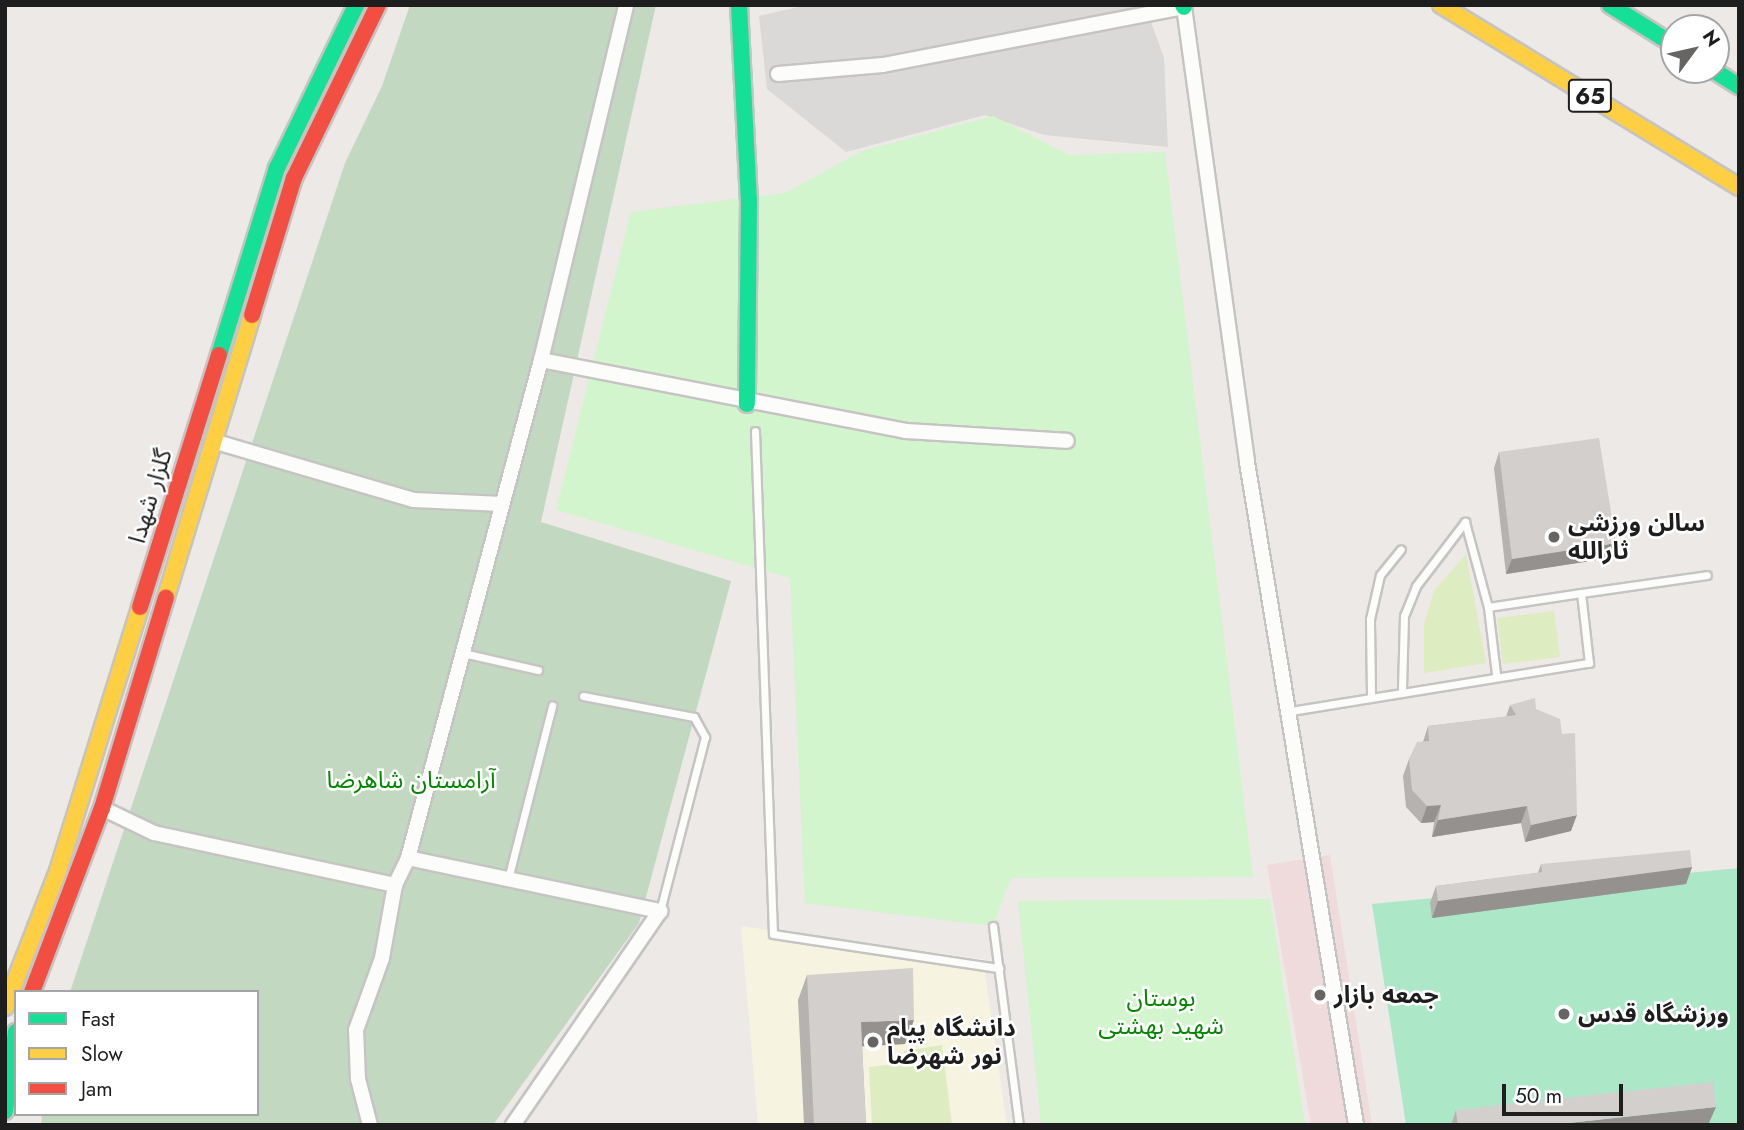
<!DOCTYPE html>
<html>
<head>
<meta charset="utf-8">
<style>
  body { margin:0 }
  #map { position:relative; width:1744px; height:1130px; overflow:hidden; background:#ece9e6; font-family:Jost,"Noto Sans Arabic",sans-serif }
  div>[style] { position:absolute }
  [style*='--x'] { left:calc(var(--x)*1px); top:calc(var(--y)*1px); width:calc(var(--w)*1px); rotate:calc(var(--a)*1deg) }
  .residential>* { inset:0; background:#dbd9d7 }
  .commercial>* { inset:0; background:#efdbdb }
  .education>* { inset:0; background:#f6f3e0 }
  .grass>* { inset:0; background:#ddecc1 }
  .cemetery>* { inset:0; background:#c3d8c1 }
  .park>* { inset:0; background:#d2f5ce }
  .pitch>* { inset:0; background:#ace8c8 }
  .roads { filter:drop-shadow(2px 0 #c5c4c2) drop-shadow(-2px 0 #c5c4c2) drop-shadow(0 2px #c5c4c2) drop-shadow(0 -2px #c5c4c2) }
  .lane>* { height:7px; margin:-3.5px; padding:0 3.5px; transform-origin:3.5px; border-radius:3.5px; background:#fcfcfb }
  .street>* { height:14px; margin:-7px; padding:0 7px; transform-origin:7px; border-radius:7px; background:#fcfcfb }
  .fast>* { height:16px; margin:-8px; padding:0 8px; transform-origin:8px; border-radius:8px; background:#16e098 }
  .slow>* { height:16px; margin:-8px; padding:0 8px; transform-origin:8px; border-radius:8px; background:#ffcf43 }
  .jam>* { height:16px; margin:-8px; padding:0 8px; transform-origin:8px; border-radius:8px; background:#f24e42 }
  .wall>* { inset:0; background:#b5b2af }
  .shaded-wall>* { inset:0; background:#94918f }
  .building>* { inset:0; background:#d3cfcc }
  .dots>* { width:19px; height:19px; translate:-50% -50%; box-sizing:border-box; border:4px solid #fff; border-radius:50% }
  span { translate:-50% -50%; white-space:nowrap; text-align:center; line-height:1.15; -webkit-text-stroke:5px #fff; paint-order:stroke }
  .shield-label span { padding:2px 5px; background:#fff; border:2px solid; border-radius:5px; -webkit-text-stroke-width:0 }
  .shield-label { font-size:23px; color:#1e1e1e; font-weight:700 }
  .street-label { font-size:24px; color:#1e1e1e }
  .poi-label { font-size:24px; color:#1e1e1e; font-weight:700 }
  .left { translate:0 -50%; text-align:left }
  .park-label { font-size:24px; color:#058601 }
  .frame { position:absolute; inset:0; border:7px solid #1e1e1e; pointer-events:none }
  .legend { position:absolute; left:14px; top:990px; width:245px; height:126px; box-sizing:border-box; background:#fff; border:2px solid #a5a5a5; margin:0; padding:9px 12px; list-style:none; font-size:21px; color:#1e1e1e }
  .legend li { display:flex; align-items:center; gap:14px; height:35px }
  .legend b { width:35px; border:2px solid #a5a5a5 }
  .north { position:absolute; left:1660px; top:14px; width:70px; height:70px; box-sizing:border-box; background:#fff; border:2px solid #a5a5a5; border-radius:50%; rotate:57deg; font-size:19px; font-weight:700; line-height:28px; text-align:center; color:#1e1e1e }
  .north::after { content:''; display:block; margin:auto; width:24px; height:32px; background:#666564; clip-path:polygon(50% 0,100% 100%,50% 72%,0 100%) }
  .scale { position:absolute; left:1502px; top:1084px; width:121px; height:32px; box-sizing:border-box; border:4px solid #1e1e1e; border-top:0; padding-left:9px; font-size:21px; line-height:24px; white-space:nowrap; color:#1e1e1e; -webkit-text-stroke:5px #fff; paint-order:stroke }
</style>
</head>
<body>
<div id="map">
  <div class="residential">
    <i style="clip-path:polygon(807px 5px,1145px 5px,1164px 58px,1168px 147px,1044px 135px,985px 115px,846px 152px,767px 89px,759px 16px)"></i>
  </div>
  <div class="commercial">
    <i style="clip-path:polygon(1330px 855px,1372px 1125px,1311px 1125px,1267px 865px)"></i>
  </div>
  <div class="education">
    <i style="clip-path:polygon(741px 926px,983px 959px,1007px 1125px,758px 1125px)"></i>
  </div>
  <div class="grass">
    <i style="clip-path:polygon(1466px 554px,1486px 663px,1424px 673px,1424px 624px,1434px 591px)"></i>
    <i style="clip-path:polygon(1554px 611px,1560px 657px,1503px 664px,1497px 618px)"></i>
    <i style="clip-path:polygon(942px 1045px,952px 1125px,872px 1125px,869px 1067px,905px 1063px,904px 1051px)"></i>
  </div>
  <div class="cemetery">
    <i style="clip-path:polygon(410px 5px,656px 5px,541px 522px,731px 581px,639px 923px,493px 1125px,41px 1125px,42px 1114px,257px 1114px,257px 992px,70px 992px,345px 163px,382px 86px)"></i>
  </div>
  <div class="park">
    <i style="clip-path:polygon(993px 116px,1070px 155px,1165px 152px,1253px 877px,1011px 878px,993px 926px,805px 903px,790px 578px,556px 510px,631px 212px,785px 193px,862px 151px)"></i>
    <i style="clip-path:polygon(1270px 899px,1305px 1125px,1041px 1125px,1018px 901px)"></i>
  </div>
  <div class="pitch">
    <i style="clip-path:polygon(1739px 868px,1739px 1125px,1406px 1125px,1372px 904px)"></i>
  </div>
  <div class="roads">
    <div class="lane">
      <i style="--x:755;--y:431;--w:503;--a:87.95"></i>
      <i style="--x:773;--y:934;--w:229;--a:8.6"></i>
      <i style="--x:1465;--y:522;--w:88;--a:74.9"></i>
      <i style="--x:1581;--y:593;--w:127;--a:-8.1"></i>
      <i style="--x:463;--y:653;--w:77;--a:12.8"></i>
      <i style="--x:1402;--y:688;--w:72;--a:-88.4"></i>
      <i style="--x:1404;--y:616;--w:32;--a:-68"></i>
      <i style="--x:1416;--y:586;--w:81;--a:-52.6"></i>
      <i style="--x:1371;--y:694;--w:75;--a:-90.8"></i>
      <i style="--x:1370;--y:619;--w:45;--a:-77.2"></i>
      <i style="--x:1380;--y:575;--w:33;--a:-51"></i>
      <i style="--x:583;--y:696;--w:113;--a:10.7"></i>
      <i style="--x:694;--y:717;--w:23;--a:61"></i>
      <i style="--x:705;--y:737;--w:180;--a:104.5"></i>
      <i style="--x:1291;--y:711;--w:302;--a:-9.2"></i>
      <i style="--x:1589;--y:663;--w:70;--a:-96.5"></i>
      <i style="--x:1581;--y:593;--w:94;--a:171.4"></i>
      <i style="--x:1488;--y:607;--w:67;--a:83.2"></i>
      <i style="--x:508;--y:879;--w:179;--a:-75.7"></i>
      <i style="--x:993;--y:926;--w:201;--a:82.6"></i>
    </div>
    <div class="street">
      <i style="--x:778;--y:74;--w:105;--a:-4.9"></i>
      <i style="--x:883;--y:65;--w:307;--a:-10.9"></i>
      <i style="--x:1184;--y:7;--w:459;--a:82.1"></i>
      <i style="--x:1247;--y:462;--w:672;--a:80.66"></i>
      <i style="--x:541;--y:360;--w:371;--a:11"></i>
      <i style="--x:905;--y:431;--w:162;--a:3.5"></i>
      <i style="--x:213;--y:441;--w:209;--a:16.4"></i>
      <i style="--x:414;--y:500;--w:88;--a:2.6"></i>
      <i style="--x:102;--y:808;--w:58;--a:25.7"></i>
      <i style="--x:154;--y:833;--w:247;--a:12.2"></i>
      <i style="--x:408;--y:858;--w:258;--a:11.9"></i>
      <i style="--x:660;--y:911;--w:260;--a:124.5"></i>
      <i style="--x:370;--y:1125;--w:48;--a:-104.6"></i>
      <i style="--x:358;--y:1079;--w:49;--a:-92.3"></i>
      <i style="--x:356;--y:1030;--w:77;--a:-70.1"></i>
      <i style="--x:382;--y:958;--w:74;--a:-79.9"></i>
      <i style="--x:395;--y:885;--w:30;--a:-64"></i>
      <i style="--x:408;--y:858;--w:515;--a:-75.05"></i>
      <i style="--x:541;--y:360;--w:365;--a:-76.5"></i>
    </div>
    <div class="fast">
      <i style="--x:739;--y:5;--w:196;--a:87.1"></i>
      <i style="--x:749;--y:201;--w:203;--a:90.6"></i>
      <i style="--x:1183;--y:5;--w:2;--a:63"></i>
      <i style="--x:1610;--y:5;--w:75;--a:32"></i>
      <i style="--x:1713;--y:70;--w:31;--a:32"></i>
      <i style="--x:219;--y:355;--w:196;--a:-72.8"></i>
      <i style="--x:277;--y:168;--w:181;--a:-64.1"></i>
      <i style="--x:5;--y:1111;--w:80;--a:-82.1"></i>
    </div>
    <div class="slow">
      <i style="--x:1441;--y:5;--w:349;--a:31.4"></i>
      <i style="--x:166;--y:597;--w:295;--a:-73"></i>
      <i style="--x:5;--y:1007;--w:146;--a:-68.7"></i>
      <i style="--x:58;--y:871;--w:276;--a:-72.7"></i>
    </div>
    <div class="jam">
      <i style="--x:252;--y:315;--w:143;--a:-73"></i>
      <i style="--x:294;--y:178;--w:192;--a:-64.1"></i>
      <i style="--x:140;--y:607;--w:264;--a:-72.6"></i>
      <i style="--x:32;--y:992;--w:197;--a:-69.2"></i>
      <i style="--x:102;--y:808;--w:220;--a:-73.1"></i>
    </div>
  </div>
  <div class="wall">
    <i style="clip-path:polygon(1499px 452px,1610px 558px,1506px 574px,1494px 468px)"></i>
    <i style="clip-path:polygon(1510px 705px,1536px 709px,1571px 831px,1525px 842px,1521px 823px,1432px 837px,1434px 822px,1421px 823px,1406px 807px,1403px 776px,1409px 759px,1423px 742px,1428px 726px,1506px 717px)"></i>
    <i style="clip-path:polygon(1541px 864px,1692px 867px,1686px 884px,1432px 918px,1430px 903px,1436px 886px,1538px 873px)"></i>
    <i style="clip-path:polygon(807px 975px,905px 1044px,862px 1046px,866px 1125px,804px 1125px,798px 1000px)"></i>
    <i style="clip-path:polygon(1456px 1110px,1458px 1125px,1451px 1125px)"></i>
  </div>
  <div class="shaded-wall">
    <i style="clip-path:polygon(1616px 543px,1610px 558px,1506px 574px,1512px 559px)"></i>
    <i style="clip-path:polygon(1441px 805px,1434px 822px,1421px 823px,1427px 806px)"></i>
    <i style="clip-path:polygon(1527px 806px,1521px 823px,1432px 837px,1438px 820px)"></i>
    <i style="clip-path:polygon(1577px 815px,1571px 831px,1525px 842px,1531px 825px)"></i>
    <i style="clip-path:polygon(1692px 867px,1686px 884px,1432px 918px,1438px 901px)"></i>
    <i style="clip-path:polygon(914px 1020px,905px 1044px,852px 1047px,861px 1022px)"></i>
    <i style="clip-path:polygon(1716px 1107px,1709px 1123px,1697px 1125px,1550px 1125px)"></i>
  </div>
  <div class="building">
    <i style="clip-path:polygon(1599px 438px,1616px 543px,1512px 559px,1499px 452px)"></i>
    <i style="clip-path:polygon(1535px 698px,1536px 709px,1560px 719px,1562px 734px,1575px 733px,1577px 815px,1531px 825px,1527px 806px,1438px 820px,1441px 805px,1427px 806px,1412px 790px,1409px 759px,1417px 742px,1429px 741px,1428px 726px,1516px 715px,1510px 705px)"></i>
    <i style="clip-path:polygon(1690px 850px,1692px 867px,1438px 901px,1436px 886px,1542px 872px,1541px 864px)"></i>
    <i style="clip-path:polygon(913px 968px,914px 1020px,861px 1022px,866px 1125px,814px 1125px,807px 975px)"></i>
    <i style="clip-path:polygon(1713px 1082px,1716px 1107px,1550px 1125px,1458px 1125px,1456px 1110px)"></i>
  </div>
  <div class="dots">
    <i style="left:1554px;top:537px;background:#666564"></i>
    <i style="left:1320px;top:995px;background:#666564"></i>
    <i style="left:1564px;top:1014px;background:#666564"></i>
    <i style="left:873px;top:1042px;background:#666564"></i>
  </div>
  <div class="shield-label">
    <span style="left:1590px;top:96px">65</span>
  </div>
  <div class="street-label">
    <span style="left:150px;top:496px;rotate:-73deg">گلزار شهدا</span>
  </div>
  <div class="poi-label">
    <span class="left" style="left:1568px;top:537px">سالن ورزشی<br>ثارالله</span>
    <span class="left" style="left:1334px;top:995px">جمعه بازار</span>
    <span class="left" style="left:1578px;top:1014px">ورزشگاه قدس</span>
    <span class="left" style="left:887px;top:1042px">دانشگاه پیام<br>نور شهرضا</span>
  </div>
  <div class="park-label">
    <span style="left:411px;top:780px">آرامستان شاهرضا</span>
    <span style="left:1161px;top:1012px">بوستان<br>شهید بهشتی</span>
  </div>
  <div class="frame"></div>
  <ul class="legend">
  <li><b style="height:9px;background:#16e098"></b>Fast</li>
  <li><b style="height:9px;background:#ffcf43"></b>Slow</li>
  <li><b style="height:9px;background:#f24e42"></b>Jam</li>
  </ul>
  <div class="north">N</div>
  <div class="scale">50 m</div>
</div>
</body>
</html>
